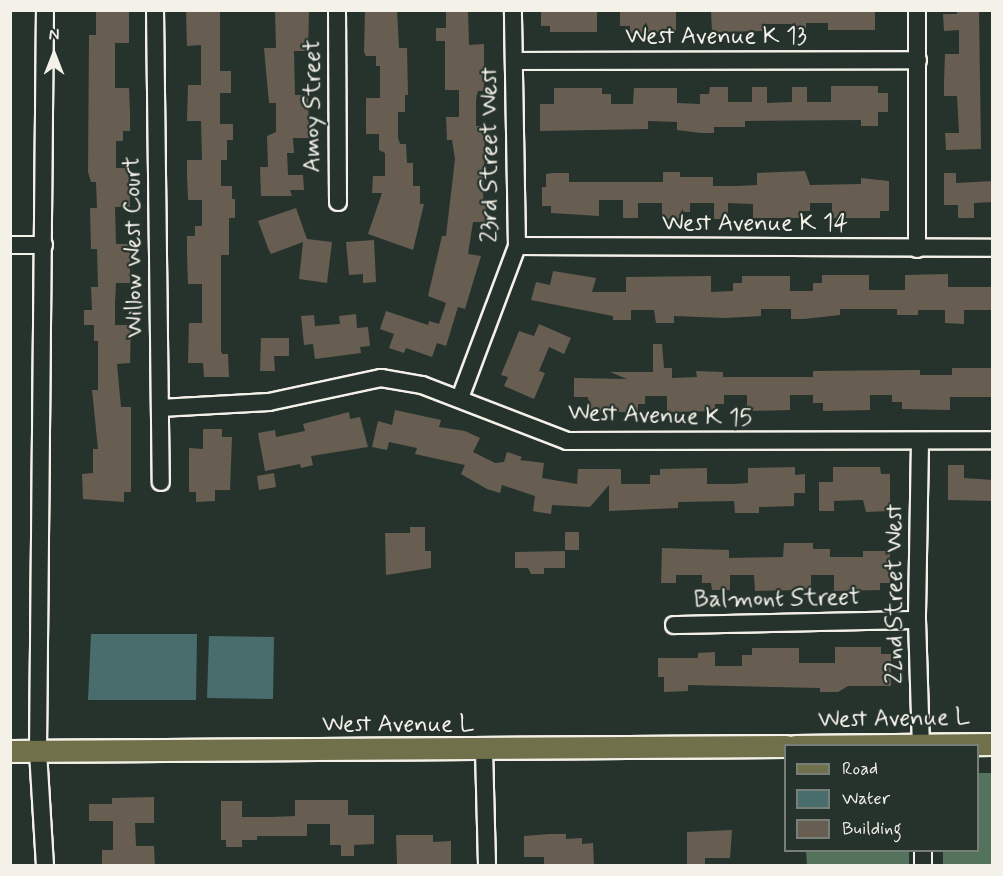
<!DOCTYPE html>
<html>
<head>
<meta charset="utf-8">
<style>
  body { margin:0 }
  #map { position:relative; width:1003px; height:876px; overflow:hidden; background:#26332d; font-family:Mynerve,sans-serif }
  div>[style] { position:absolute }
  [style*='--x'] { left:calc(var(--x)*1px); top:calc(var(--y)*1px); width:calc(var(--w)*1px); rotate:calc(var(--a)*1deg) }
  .green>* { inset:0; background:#53735d }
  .water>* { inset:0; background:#486d6c }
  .building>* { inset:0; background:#675e51 }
  .roads { filter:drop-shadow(2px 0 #f4f1e8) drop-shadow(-2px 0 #f4f1e8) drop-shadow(0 2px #f4f1e8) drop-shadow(0 -2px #f4f1e8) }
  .minor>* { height:16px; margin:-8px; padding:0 8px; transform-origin:8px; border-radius:8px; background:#26332d }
  .major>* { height:21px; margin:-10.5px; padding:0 10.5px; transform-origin:10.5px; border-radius:10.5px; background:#70704a }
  span { translate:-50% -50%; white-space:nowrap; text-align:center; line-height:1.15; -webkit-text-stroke:4.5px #26332d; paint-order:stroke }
  .street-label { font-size:24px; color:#f4f1e8 }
  .frame { position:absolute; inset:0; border:12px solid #f4f1e8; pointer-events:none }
  .legend { position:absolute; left:784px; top:744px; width:195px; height:108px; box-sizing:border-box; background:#26332d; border:2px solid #787f78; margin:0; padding:8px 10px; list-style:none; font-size:18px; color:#f4f1e8 }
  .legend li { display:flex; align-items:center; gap:12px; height:30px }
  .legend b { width:30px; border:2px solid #787f78 }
  .north { position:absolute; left:24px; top:24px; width:60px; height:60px; -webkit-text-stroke:4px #26332d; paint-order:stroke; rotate:0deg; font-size:16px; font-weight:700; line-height:24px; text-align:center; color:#f4f1e8 }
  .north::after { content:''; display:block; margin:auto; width:21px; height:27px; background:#f4f1e8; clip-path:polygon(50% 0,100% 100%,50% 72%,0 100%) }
</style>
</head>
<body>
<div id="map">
  <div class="green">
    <i style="clip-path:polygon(978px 773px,992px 773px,992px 865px,943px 865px,943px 851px,978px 850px)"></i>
    <i style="clip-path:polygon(806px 851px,909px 851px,909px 865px,807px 865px)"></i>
  </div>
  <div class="water">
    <i style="clip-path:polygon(91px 634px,197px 634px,196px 700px,88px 700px)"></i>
    <i style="clip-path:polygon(209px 636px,274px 637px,273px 699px,207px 698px)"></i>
  </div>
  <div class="building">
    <i style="clip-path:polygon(96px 10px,129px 10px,129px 43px,115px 43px,115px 88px,129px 88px,130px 113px,130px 131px,123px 131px,123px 141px,116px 141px,116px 168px,129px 168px,130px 207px,115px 207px,116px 244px,130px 244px,130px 283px,116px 283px,115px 303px,115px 325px,131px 325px,130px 363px,117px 364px,121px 407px,131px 407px,131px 492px,124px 492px,124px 502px,83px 499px,82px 474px,93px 473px,93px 449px,98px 449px,92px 390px,98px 390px,98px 341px,94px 341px,94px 325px,84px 325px,84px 310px,92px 310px,91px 287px,98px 287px,97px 249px,91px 249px,90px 208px,97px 208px,96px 182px,91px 182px,88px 172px,89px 35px,96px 35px)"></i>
    <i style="clip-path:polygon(186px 10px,220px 10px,220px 71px,231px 71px,231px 93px,220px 93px,220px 124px,233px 124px,233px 140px,227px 140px,227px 160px,221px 160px,221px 186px,232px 186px,232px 199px,235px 199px,235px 218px,229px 218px,229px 255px,221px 255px,221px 350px,222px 354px,228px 354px,229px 377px,204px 377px,203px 363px,188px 363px,189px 323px,202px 323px,202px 284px,188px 284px,187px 255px,187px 236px,195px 236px,195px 226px,202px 226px,202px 200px,188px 200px,187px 176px,187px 160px,202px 160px,201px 121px,187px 121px,188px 85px,201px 85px,201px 45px,187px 46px)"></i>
    <i style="clip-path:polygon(275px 10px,309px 10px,308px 51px,294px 51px,295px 95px,308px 95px,309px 138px,293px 138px,294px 153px,287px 153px,288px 175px,303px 175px,304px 190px,290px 190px,292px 196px,261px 196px,260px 167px,268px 167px,267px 136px,276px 132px,276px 103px,269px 103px,264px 48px,276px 48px)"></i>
    <i style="clip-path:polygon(365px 10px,397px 10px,399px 48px,407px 48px,408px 95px,405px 95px,405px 112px,398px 112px,398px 138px,400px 144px,406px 144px,407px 163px,413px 163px,413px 186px,420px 186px,420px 204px,424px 204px,413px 250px,368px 234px,382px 193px,372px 193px,373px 176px,385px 176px,385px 153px,379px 150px,379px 134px,366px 134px,366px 98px,380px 98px,380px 66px,376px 66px,376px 56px,366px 56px,364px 52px)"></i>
    <i style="clip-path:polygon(446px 10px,468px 10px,469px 45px,484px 44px,484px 91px,478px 91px,476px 100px,476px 126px,485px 126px,483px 204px,486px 204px,486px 222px,473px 222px,468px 254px,481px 256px,465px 309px,458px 307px,446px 346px,437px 343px,432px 357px,406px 348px,404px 353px,389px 348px,394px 334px,380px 329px,386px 311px,428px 325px,429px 321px,439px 324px,446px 303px,428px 296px,442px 236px,446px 236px,455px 159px,452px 140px,447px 140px,446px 117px,459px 117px,459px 90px,445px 90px,445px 41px,436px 41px,436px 28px,446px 28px)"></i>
    <i style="clip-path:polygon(541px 10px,597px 10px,597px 32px,550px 32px,550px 26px,541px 26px)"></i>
    <i style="clip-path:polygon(620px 10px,676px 10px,676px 32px,630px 33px,630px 26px,620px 26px)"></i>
    <i style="clip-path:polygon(711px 10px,875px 10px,875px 30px,828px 30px,828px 23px,806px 23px,806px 31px,791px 31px,791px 24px,766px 24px,766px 31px,712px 32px)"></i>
    <i style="clip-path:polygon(957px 10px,979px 10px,981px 149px,946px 150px,945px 133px,959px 133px,957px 96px,944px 96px,944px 81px,945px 54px,959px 54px,959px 30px,944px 31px,943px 14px,957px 14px)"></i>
    <i style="clip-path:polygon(831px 86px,878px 86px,878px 93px,888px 93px,888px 112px,878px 112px,878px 126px,861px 126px,861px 120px,745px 121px,745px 127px,714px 127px,714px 133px,701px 133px,677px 130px,677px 122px,648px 121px,648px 129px,540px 131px,540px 104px,554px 104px,554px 88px,602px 88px,602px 94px,611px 94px,611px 104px,633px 104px,634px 88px,677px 88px,677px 103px,700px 104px,700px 94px,709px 94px,710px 87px,728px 87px,728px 102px,752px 102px,752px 87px,767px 87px,767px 103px,792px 102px,792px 87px,807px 87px,807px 102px,831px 102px)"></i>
    <i style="clip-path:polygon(805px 171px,810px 185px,861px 184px,861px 178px,889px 181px,889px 211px,880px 211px,880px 218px,832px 218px,832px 203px,810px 203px,810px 211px,800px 211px,800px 218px,753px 218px,753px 204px,728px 203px,728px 219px,714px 219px,714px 203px,690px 203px,690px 212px,681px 212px,681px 219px,662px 219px,662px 203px,638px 203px,638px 218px,623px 218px,623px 200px,599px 200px,599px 216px,551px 213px,551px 206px,542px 206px,542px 187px,546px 187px,546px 174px,553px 173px,569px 173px,569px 182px,663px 182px,663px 172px,680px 172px,680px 177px,713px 177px,713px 186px,737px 186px,757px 185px,757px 173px)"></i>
    <i style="clip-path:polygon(944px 173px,956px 173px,956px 183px,993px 181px,993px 202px,974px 203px,974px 218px,958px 218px,958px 205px,944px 205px)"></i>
    <i style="clip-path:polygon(296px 208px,307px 239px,332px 242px,327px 283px,299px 279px,303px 242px,271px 254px,268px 248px,258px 221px)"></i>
    <i style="clip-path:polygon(374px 240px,376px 282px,363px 283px,363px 274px,349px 275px,346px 242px)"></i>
    <i style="clip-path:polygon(553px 271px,596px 278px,592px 292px,626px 292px,626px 277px,711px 276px,711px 292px,733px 291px,733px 283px,742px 283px,742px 276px,790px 276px,790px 291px,813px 291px,813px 283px,822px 283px,822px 275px,869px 275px,869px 290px,905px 290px,905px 275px,948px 274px,948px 287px,993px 287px,993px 310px,964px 310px,964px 324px,945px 323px,945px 310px,918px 310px,918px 315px,897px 315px,897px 309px,840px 309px,840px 315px,804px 319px,791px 319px,791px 309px,761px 309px,761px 316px,725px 318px,674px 316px,674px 323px,656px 323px,654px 310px,631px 310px,631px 320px,613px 320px,613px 316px,531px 300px,536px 282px,550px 285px)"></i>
    <i style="clip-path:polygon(356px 314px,357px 328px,368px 327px,370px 346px,360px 347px,361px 353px,315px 359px,313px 344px,304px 345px,301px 316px,314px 315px,315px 326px,340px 324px,339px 316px)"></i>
    <i style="clip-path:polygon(539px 324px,571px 338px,564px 354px,549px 347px,539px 371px,545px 373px,534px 399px,504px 386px,508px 377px,501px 375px,519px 331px,534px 336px)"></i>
    <i style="clip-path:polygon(261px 338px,289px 338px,289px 356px,274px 356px,275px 371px,260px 371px)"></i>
    <i style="clip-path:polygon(653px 344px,662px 344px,664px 368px,672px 368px,672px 378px,697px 377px,696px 371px,723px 372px,723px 377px,813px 377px,813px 371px,920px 370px,920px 375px,952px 375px,952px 368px,993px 368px,993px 397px,950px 397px,950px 410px,902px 409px,902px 402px,892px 402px,892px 395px,870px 395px,870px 410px,823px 411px,823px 403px,813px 403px,813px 395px,790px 395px,790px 410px,747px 411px,747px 395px,724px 395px,724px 404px,715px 404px,715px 411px,667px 412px,667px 396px,645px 396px,645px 404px,638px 404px,638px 412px,588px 412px,588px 397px,574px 397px,574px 378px,627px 379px,610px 372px,653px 372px)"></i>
    <i style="clip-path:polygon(395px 410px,441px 420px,439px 427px,465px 431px,480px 438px,473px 452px,495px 463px,504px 462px,507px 452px,522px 457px,520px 460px,544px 463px,542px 478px,577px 484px,578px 469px,621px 469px,621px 484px,650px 484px,650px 475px,660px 475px,660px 469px,707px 468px,707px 484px,734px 484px,748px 483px,748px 468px,795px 467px,795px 475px,805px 474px,805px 493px,794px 493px,794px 506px,759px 507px,759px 513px,735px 513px,734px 501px,678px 502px,678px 508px,609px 511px,609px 485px,590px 507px,552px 505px,551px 514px,538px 512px,533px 511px,535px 496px,502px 485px,500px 493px,487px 489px,461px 474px,465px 465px,415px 454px,417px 448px,389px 442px,387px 450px,372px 447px,378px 421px,392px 425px)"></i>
    <i style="clip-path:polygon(349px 412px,350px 419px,360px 417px,368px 447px,311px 456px,313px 465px,301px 468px,300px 464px,265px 471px,258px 433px,275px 430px,276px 437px,305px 431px,303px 424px)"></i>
    <i style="clip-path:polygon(203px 429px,222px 429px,222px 437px,232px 437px,230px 490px,215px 490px,215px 501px,196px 502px,196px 492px,189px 492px,189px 448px,203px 449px)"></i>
    <i style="clip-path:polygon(948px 465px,964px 465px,964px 478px,993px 480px,993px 501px,948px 500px)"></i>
    <i style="clip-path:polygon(833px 467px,880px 467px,881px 474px,890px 474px,890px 511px,866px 512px,863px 500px,834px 501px,834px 511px,819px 511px,819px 482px,833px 482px)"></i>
    <i style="clip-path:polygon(274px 473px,276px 487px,259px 490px,257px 476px)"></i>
    <i style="clip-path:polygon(410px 527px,425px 527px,425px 551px,431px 551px,431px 568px,386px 575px,385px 533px,410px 533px)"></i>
    <i style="clip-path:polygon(565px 532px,579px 532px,579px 550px,565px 550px)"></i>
    <i style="clip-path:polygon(784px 543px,813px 543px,813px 549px,830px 549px,830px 557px,863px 557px,863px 551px,890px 551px,890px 583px,880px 583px,880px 590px,834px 591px,834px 575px,811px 575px,811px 587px,802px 590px,755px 591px,754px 575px,730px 575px,730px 590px,712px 590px,711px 583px,702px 583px,702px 575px,676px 575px,676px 583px,661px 583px,662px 548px,729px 550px,729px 558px,783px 557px)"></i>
    <i style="clip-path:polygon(565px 551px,565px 568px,544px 568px,544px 574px,531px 574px,528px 568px,515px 568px,515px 552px)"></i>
    <i style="clip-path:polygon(835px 647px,881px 647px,881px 654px,891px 654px,891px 686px,848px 686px,838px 692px,820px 692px,820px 688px,688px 685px,688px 691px,664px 692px,664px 677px,658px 677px,658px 658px,698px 658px,698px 653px,715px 652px,715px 666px,742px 666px,742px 655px,752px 655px,752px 648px,799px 648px,799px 663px,835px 663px)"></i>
    <i style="clip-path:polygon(154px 797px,154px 823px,135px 823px,136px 846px,154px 846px,155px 866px,102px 866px,102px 850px,113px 850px,113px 821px,89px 821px,89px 804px,112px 804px,112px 798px)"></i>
    <i style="clip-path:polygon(295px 800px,348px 800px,348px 815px,374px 815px,374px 844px,354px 845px,354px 856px,341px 856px,341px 845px,330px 845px,330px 824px,307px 824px,307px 836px,257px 836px,257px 840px,242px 840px,242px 847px,226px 847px,226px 840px,221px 840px,221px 801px,242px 801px,242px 817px,272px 817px,295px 816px)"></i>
    <i style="clip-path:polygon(732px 830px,730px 858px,705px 858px,705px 866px,687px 866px,687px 832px)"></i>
    <i style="clip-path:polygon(549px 834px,566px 834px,566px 839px,582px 838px,582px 844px,593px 843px,594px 866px,544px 866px,544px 857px,524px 857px,524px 836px)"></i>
    <i style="clip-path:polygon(396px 835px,433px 835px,433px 842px,451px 841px,451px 866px,397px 864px)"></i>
  </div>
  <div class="roads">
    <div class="minor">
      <i style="--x:155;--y:10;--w:472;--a:89.3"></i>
      <i style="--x:337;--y:10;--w:192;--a:89.7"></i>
      <i style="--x:917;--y:10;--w:239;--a:90"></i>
      <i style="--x:514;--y:61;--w:404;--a:-0.1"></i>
      <i style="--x:10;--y:245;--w:34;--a:0"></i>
      <i style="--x:517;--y:246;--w:475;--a:0.2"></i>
      <i style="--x:460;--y:398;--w:162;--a:-69.4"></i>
      <i style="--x:517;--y:246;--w:236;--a:-91"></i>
      <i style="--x:160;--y:408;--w:109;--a:-3.2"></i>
      <i style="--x:269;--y:402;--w:115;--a:-12.1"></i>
      <i style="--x:381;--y:378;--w:42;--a:9.7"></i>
      <i style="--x:422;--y:385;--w:155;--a:21.1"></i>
      <i style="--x:567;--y:441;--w:425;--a:-0.1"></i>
      <i style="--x:920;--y:442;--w:178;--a:91"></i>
      <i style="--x:917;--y:620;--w:126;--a:88.2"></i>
      <i style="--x:674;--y:625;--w:243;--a:-1.2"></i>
      <i style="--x:484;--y:750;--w:116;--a:88.5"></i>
      <i style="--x:923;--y:850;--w:16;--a:90"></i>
      <i style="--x:45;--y:866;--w:116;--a:-93.5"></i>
      <i style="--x:38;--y:750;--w:740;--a:-89.46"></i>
    </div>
    <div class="major">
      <i style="--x:795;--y:746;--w:197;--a:-0.6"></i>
      <i style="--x:10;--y:751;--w:776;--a:-0.37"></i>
    </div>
  </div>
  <div class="street-label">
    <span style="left:716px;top:37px">West Avenue K 13</span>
    <span style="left:313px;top:106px;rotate:-90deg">Amoy Street</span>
    <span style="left:490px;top:155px;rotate:-90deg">23rd Street West</span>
    <span style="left:755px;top:224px">West Avenue K 14</span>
    <span style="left:134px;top:247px;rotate:-91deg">Willow West Court</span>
    <span style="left:660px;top:416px;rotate:2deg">West Avenue K 15</span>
    <span style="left:895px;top:594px;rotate:-90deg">22nd Street West</span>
    <span style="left:777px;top:599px;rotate:-1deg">Balmont Street</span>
    <span style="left:894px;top:719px;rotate:-1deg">West Avenue L</span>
    <span style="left:398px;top:725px">West Avenue L</span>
  </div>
  <div class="frame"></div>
  <ul class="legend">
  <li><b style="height:8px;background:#70704a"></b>Road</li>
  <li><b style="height:16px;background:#486d6c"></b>Water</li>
  <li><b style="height:16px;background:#675e51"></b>Building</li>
  </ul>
  <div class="north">N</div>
</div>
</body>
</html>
